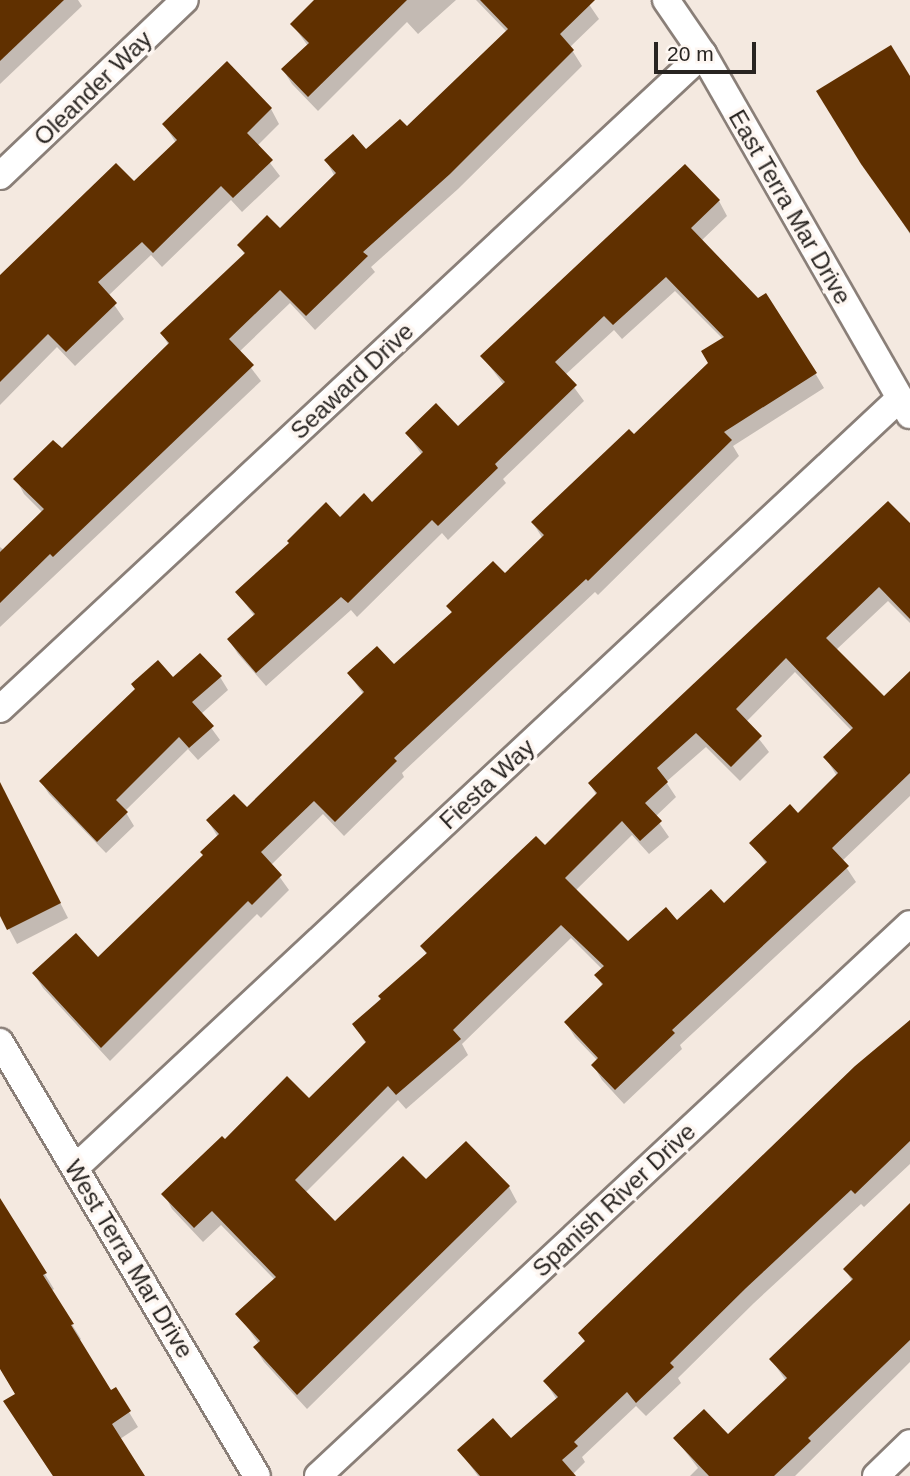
<!DOCTYPE html>
<html>
<head>
<meta charset="utf-8">
<style>
  body { margin:0 }
  #map { position:relative; width:910px; height:1476px; overflow:hidden; background:#f4e9e0; font-family:Arial,sans-serif }
  div>[style] { position:absolute }
  [style*='--x'] { left:calc(var(--x)*1px); top:calc(var(--y)*1px); width:calc(var(--w)*1px); rotate:calc(var(--a)*1deg) }
  .shadow>* { inset:0; background:#0003 }
  .building>* { inset:0; background:#603000 }
  .roads { filter:drop-shadow(2px 0 #8a7f78) drop-shadow(-2px 0 #8a7f78) drop-shadow(0 2px #8a7f78) drop-shadow(0 -2px #8a7f78) }
  .street>* { height:26px; margin:-13px; padding:0 13px; transform-origin:13px; border-radius:13px; background:#fff }
  span { translate:-50% -50%; white-space:nowrap; text-align:center; line-height:1.15; -webkit-text-stroke:7px #fef7f2; paint-order:stroke }
  .street-label { font-size:24px; color:#282421 }
  .scale { position:absolute; left:654px; top:42px; width:102px; height:32px; box-sizing:border-box; border:4px solid #282421; border-top:0; padding-left:9px; font-size:21px; line-height:24px; white-space:nowrap; color:#282421; -webkit-text-stroke:5px #fef7f2; paint-order:stroke }
</style>
</head>
<body>
<div id="map">
  <div class="shadow">
    <i style="clip-path:polygon(0 0,78px 0,82px 6px,0 84px)"></i>
    <i style="clip-path:polygon(317px 0,456px 0,418px 34px,407px 22px,318px 111px,292px 84px,283px 70px,308px 46px,292px 24px)"></i>
    <i style="clip-path:polygon(476px 0,586px 0,599px 19px,570px 47px,582px 66px,458px 189px,371px 267px,375px 272px,315px 330px,290px 303px,239px 352px,261px 381px,0 627px,0 547px,4px 550px,43px 513px,24px 494px,16px 479px,62px 451px,169px 346px,162px 333px,245px 255px,239px 245px,280px 231px,334px 175px,326px 160px,366px 152px,407px 129px,507px 32px)"></i>
    <i style="clip-path:polygon(227px 63px,271px 109px,279px 124px,257px 146px,280px 176px,242px 212px,231px 200px,162px 267px,151px 255px,108px 296px,124px 319px,75px 366px,57px 347px,0 405px,0 277px,134px 183px,176px 143px,164px 124px)"></i>
    <i style="clip-path:polygon(910px 79px,910px 234px,827px 106px)"></i>
    <i style="clip-path:polygon(719px 201px,727px 216px,701px 241px,815px 373px,824px 388px,733px 446px,739px 456px,598px 595px,595px 592px,402px 773px,404px 777px,344px 836px,323px 814px,271px 865px,289px 890px,261px 918px,257px 914px,110px 1061px,43px 988px,34px 974px,97px 959px,204px 856px,218px 837px,208px 821px,247px 810px,364px 695px,349px 674px,394px 667px,452px 613px,448px 606px,505px 576px,543px 539px,533px 523px,634px 436px,710px 363px,723px 339px,675px 291px,622px 339px,614px 330px,565px 375px,584px 401px,503px 479px,506px 483px,448px 540px,442px 533px,357px 617px,351px 610px,266px 686px,238px 654px,229px 640px,255px 617px,237px 592px,340px 519px,372px 505px,422px 455px,407px 433px,458px 429px,504px 385px,482px 356px)"></i>
    <i style="clip-path:polygon(evenodd,910px 525px,910px 623px,888px 601px,836px 650px,884px 699px,910px 674px,910px 796px,842px 861px,856px 882px,680px 1045px,682px 1049px,624px 1104px,602px 1080px,593px 1065px,598px 1061px,575px 1037px,566px 1023px,603px 987px,597px 976px,603px 970px,571px 938px,462px 1044px,468px 1055px,406px 1109px,398px 1100px,305px 1193px,335px 1224px,426px 1182px,466px 1143px,509px 1187px,517px 1202px,307px 1409px,264px 1362px,255px 1348px,259px 1344px,238px 1314px,275px 1280px,221px 1225px,203px 1242px,172px 1209px,164px 1194px,225px 1141px,309px 1101px,366px 1044px,354px 1024px,427px 955px,422px 947px,545px 848px,597px 796px,590px 784px,910px 525px,795px 672px,852px 731px,825px 757px,837px 776px,798px 815px,752px 843px,767px 865px,724px 906px,628px 944px,575px 891px,632px 835px,649px 854px,669px 837px,655px 817px,676px 797px,666px 782px,706px 747px,740px 781px,769px 752px,746px 722px,795px 672px)"></i>
    <i style="clip-path:polygon(220px 677px,228px 690px,201px 714px,220px 740px,198px 760px,188px 749px,125px 811px,134px 826px,106px 853px,49px 794px,41px 782px,173px 679px)"></i>
    <i style="clip-path:polygon(0 838px,29px 842px,68px 918px,17px 944px,0 912px)"></i>
    <i style="clip-path:polygon(910px 1020px,910px 1164px,864px 1207px,861px 1204px,754px 1303px,678px 1378px,681px 1383px,646px 1416px,636px 1406px,582px 1457px,585px 1462px,571px 1476px,478px 1476px,459px 1450px,511px 1441px,557px 1400px,545px 1381px,586px 1343px,580px 1333px)"></i>
    <i style="clip-path:polygon(0 1201px,54px 1289px,51px 1291px,81px 1339px,79px 1341px,110px 1392px,115px 1389px,138px 1427px,120px 1439px,143px 1476px,53px 1476px,14px 1417px,17px 1395px,0 1367px)"></i>
    <i style="clip-path:polygon(910px 1223px,910px 1362px,795px 1476px,690px 1476px,698px 1468px,675px 1438px,728px 1436px,786px 1381px,771px 1359px,852px 1281px,845px 1269px)"></i>
  </div>
  <div class="building">
    <i style="clip-path:polygon(0 0,64px 0,0 61px)"></i>
    <i style="clip-path:polygon(314px 0,407px 0,308px 97px,281px 69px,309px 43px,290px 24px)"></i>
    <i style="clip-path:polygon(480px 0,595px 0,560px 34px,574px 50px,450px 174px,363px 252px,368px 256px,306px 316px,280px 290px,229px 339px,254px 365px,53px 557px,50px 554px,0 603px,0 552px,44px 509px,13px 479px,53px 440px,62px 448px,169px 343px,160px 333px,245px 253px,237px 245px,267px 215px,280px 228px,336px 173px,324px 160px,353px 134px,366px 149px,400px 119px,407px 126px,508px 29px)"></i>
    <i style="clip-path:polygon(891px 45px,910px 76px,910px 233px,861px 164px,816px 91px)"></i>
    <i style="clip-path:polygon(227px 61px,272px 108px,247px 133px,273px 160px,233px 198px,221px 186px,153px 253px,142px 242px,98px 282px,117px 303px,66px 352px,48px 334px,0 382px,0 275px,116px 163px,134px 181px,177px 140px,162px 124px)"></i>
    <i style="clip-path:polygon(685px 164px,720px 200px,691px 228px,758px 298px,766px 293px,817px 373px,724px 432px,732px 440px,588px 581px,586px 579px,394px 758px,397px 761px,335px 822px,314px 801px,261px 852px,282px 875px,252px 905px,248px 901px,101px 1048px,32px 973px,76px 933px,98px 957px,203px 855px,200px 852px,219px 834px,206px 820px,234px 794px,247px 807px,364px 692px,347px 673px,377px 646px,394px 664px,452px 612px,446px 606px,493px 561px,505px 573px,544px 535px,531px 522px,629px 429px,634px 434px,708px 363px,701px 351px,724px 337px,666px 277px,613px 325px,604px 316px,555px 362px,577px 385px,495px 464px,498px 468px,438px 526px,432px 520px,348px 603px,341px 597px,256px 673px,227px 639px,255px 614px,235px 592px,289px 543px,287px 541px,326px 502px,340px 517px,364px 493px,372px 502px,423px 452px,405px 433px,436px 403px,458px 426px,505px 382px,480px 356px)"></i>
    <i style="clip-path:polygon(evenodd,888px 501px,910px 523px,910px 619px,879px 587px,826px 638px,884px 696px,910px 671px,910px 773px,832px 848px,849px 866px,672px 1030px,675px 1033px,615px 1090px,591px 1065px,598px 1058px,564px 1022px,603px 984px,594px 975px,604px 966px,561px 925px,453px 1030px,461px 1039px,396px 1095px,388px 1086px,295px 1180px,335px 1221px,403px 1156px,426px 1179px,466px 1141px,510px 1186px,297px 1395px,253px 1347px,260px 1341px,235px 1314px,276px 1277px,212px 1211px,194px 1228px,161px 1194px,222px 1136px,225px 1139px,287px 1076px,309px 1098px,366px 1042px,352px 1024px,381px 999px,378px 996px,427px 953px,420px 946px,536px 836px,545px 845px,597px 793px,588px 783px,888px 501px,786px 658px,853px 728px,823px 757px,838px 773px,798px 813px,790px 804px,749px 843px,767px 862px,724px 903px,711px 889px,677px 920px,666px 907px,628px 941px,565px 878px,622px 821px,640px 841px,662px 821px,645px 803px,668px 782px,657px 768px,696px 733px,731px 767px,762px 736px,736px 709px,786px 658px)"></i>
    <i style="clip-path:polygon(200px 653px,222px 676px,192px 702px,214px 726px,189px 748px,179px 737px,116px 800px,128px 812px,97px 842px,39px 781px,135px 689px,131px 684px,158px 660px,173px 677px)"></i>
    <i style="clip-path:polygon(0 782px,61px 903px,7px 930px,0 916px)"></i>
    <i style="clip-path:polygon(910px 1020px,910px 1141px,855px 1194px,851px 1190px,746px 1288px,670px 1363px,674px 1367px,636px 1403px,627px 1392px,574px 1442px,578px 1446px,562px 1460px,576px 1476px,480px 1476px,457px 1450px,493px 1418px,511px 1438px,558px 1397px,543px 1381px,585px 1341px,578px 1333px,855px 1066px)"></i>
    <i style="clip-path:polygon(0 1198px,47px 1273px,43px 1275px,74px 1324px,71px 1325px,111px 1390px,116px 1387px,131px 1411px,112px 1424px,145px 1476px,53px 1476px,3px 1401px,15px 1394px,0 1369px)"></i>
    <i style="clip-path:polygon(910px 1203px,910px 1340px,808px 1438px,811px 1441px,774px 1476px,709px 1476px,673px 1438px,704px 1409px,728px 1434px,787px 1378px,769px 1359px,853px 1279px,843px 1269px)"></i>
  </div>
  <div class="roads">
    <div class="street">
      <i style="--x:666;--y:0;--w:65;--a:55.6"></i>
      <i style="--x:703;--y:54;--w:416;--a:60.2"></i>
      <i style="--x:0;--y:176;--w:255;--a:-43.6"></i>
      <i style="--x:0;--y:709;--w:961;--a:-42.98"></i>
      <i style="--x:0;--y:1042;--w:504;--a:59.37"></i>
      <i style="--x:75;--y:1168;--w:1127;--a:-43.02"></i>
      <i style="--x:318;--y:1476;--w:809;--a:-43"></i>
      <i style="--x:876;--y:1476;--w:47;--a:-44.1"></i>
    </div>
  </div>
  <div class="street-label">
    <span style="left:93px;top:88px;rotate:-44deg">Oleander Way</span>
    <span style="left:790px;top:207px;rotate:60deg">East Terra Mar Drive</span>
    <span style="left:352px;top:381px;rotate:-43deg">Seaward Drive</span>
    <span style="left:487px;top:784px;rotate:-43deg">Fiesta Way</span>
    <span style="left:614px;top:1200px;rotate:-43deg">Spanish River Drive</span>
    <span style="left:129px;top:1259px;rotate:59deg">West Terra Mar Drive</span>
  </div>
  <div class="scale">20 m</div>
</div>
</body>
</html>
